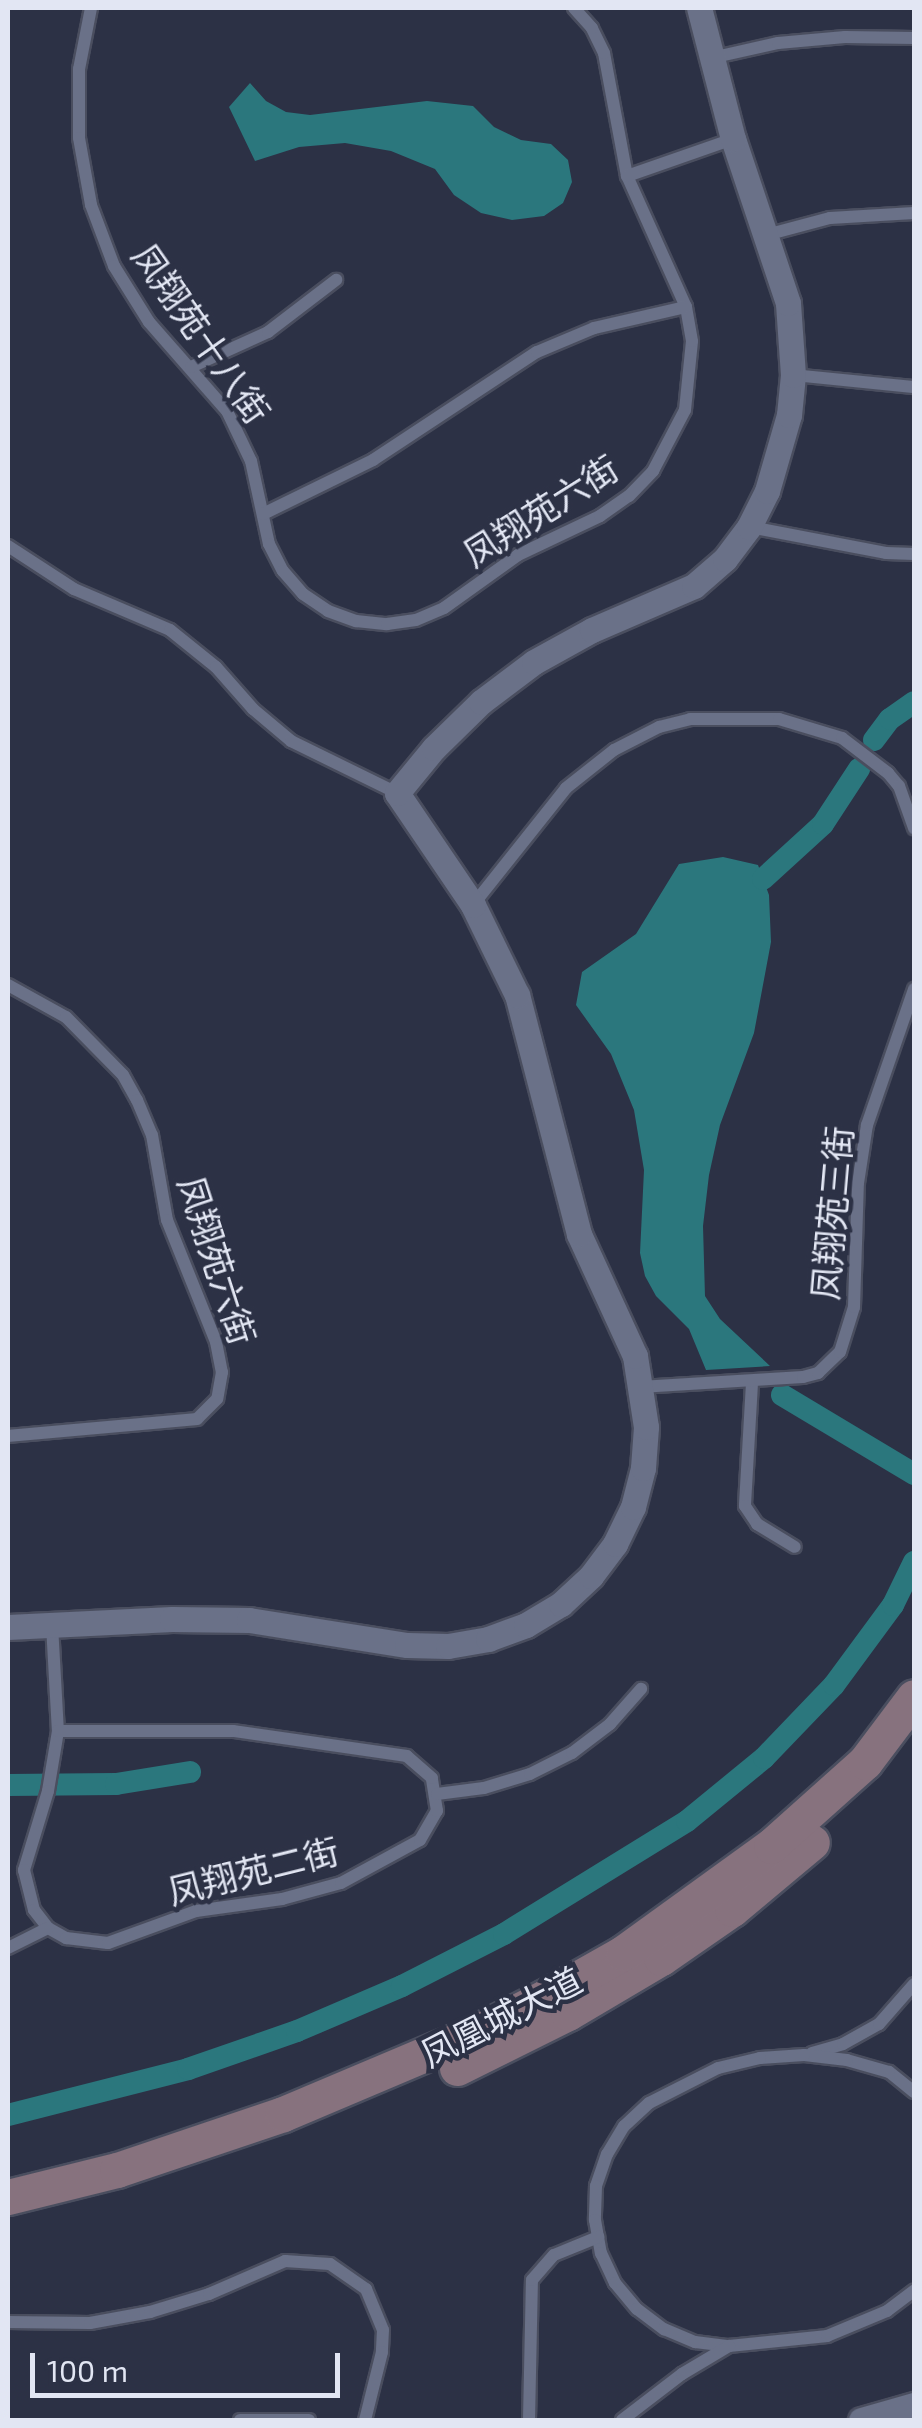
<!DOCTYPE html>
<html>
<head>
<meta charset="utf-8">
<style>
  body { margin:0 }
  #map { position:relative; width:922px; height:2428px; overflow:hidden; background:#2c3145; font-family:"Exo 2","Noto Sans SC",sans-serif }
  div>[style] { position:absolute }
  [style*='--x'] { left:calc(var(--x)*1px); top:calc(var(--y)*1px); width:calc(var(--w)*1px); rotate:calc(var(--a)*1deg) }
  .water>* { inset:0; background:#2b777d }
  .canal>* { height:22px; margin:-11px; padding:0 11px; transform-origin:11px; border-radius:11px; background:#2b777d }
  .roads { filter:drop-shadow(2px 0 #4a4e5f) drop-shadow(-2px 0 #4a4e5f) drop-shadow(0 2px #4a4e5f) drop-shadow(0 -2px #4a4e5f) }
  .service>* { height:12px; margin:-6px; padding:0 6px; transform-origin:6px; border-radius:6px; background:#6a7188 }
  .minor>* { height:25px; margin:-12.5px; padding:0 12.5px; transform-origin:12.5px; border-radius:12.5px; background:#6a7188 }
  .secondary>* { height:35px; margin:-17.5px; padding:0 17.5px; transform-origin:17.5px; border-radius:17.5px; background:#87727e }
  span { translate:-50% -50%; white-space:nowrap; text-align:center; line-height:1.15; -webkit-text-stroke:9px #2c3145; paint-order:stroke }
  .street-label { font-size:35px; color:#e2e6f3 }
  .frame { position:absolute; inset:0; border:10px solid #e2e6f3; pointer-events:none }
  .scale { position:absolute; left:30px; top:2353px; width:310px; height:45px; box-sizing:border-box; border:5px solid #e2e6f3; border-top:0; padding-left:12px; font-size:30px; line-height:35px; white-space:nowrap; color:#e2e6f3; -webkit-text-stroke:8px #2c3145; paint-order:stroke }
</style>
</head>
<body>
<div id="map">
  <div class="water">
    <i style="clip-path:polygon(250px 83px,266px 101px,286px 112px,310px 115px,427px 101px,473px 106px,494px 127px,521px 140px,551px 144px,568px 160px,572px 182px,563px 203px,544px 216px,512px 220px,481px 213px,454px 195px,435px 169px,391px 151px,345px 143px,299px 147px,255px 161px,229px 107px)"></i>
    <i style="clip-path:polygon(723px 857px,758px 865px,769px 895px,771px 942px,754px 1033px,720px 1125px,709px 1175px,703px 1226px,705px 1296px,720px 1319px,770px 1366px,706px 1370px,689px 1329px,656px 1296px,645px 1276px,640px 1253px,644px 1170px,634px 1110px,611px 1054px,576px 1005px,582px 972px,636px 934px,679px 864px)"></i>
  </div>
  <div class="canal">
    <i style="--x:874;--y:740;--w:26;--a:-53"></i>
    <i style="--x:890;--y:719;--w:29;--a:-35"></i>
    <i style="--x:763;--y:879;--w:81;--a:-42.5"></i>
    <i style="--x:823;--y:824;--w:66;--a:-56.8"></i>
    <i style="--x:782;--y:1395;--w:154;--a:30.9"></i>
    <i style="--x:8;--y:1785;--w:108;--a:-0.5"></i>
    <i style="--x:116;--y:1784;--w:75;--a:-9.2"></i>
    <i style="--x:8;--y:2115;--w:186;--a:-14.3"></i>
    <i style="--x:188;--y:2069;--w:115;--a:-19.2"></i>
    <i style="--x:297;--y:2031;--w:114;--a:-23.2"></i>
    <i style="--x:402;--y:1986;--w:114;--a:-27"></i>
    <i style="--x:504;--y:1934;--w:215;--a:-31.7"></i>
    <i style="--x:687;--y:1821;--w:99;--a:-39.3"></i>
    <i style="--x:764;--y:1758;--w:101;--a:-46.2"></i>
    <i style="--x:834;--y:1685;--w:99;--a:-53.6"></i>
    <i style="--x:893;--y:1605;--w:48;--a:-64"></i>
  </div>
  <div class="roads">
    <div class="service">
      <i style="--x:91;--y:8;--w:62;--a:101.1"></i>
      <i style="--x:79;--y:69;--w:69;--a:90"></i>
      <i style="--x:79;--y:138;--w:68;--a:79.8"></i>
      <i style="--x:91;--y:205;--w:65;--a:69.3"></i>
      <i style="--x:114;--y:266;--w:66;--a:58"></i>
      <i style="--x:149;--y:322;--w:118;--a:48.8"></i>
      <i style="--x:227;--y:411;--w:55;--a:64.4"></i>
      <i style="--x:251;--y:461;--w:85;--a:77.8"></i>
      <i style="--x:269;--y:544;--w:30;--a:63"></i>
      <i style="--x:283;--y:571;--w:30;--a:49"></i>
      <i style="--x:303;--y:594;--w:30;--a:34"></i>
      <i style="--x:328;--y:611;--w:30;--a:20"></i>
      <i style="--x:356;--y:621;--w:31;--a:6"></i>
      <i style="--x:387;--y:624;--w:29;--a:-8"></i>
      <i style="--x:416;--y:620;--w:30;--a:-23"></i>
      <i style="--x:444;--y:608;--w:91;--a:-35.6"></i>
      <i style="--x:518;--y:555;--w:91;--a:-25.4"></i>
      <i style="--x:600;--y:516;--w:35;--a:-35"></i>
      <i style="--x:629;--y:496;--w:35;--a:-46"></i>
      <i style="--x:653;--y:471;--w:69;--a:-62.3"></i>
      <i style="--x:685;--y:410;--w:69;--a:-84.2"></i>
      <i style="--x:692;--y:341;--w:35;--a:-100"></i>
      <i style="--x:686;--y:307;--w:144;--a:-114.2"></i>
      <i style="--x:627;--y:176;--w:125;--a:-100.6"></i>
      <i style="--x:604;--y:53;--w:28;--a:-116"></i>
      <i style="--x:592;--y:28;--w:27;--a:-132"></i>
      <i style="--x:711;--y:58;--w:69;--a:-12.6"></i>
      <i style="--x:778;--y:43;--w:67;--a:-5.1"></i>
      <i style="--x:845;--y:37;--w:69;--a:0.8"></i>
      <i style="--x:627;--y:176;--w:112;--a:-19.2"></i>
      <i style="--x:766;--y:235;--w:66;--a:-14.9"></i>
      <i style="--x:830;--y:218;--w:84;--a:-3.4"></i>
      <i style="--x:191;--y:367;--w:85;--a:-24.4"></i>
      <i style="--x:268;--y:332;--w:86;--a:-37.4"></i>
      <i style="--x:793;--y:375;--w:122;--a:5.7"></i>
      <i style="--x:263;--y:514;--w:123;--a:-26.1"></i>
      <i style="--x:373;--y:460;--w:196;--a:-33.4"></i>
      <i style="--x:537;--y:352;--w:62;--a:-22.8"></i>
      <i style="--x:594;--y:328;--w:94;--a:-12.9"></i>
      <i style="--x:750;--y:527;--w:138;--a:10.8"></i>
      <i style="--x:886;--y:553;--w:28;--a:2"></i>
      <i style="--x:8;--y:546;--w:79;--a:33.1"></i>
      <i style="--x:74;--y:589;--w:104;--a:23.1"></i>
      <i style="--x:170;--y:630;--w:59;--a:38.8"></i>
      <i style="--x:216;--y:667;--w:56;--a:48.6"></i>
      <i style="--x:253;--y:709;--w:50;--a:40.1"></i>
      <i style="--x:291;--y:741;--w:118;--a:26.1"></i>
      <i style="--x:473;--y:905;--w:149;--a:-51.5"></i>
      <i style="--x:566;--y:788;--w:61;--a:-38.4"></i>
      <i style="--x:614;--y:750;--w:51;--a:-27.1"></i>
      <i style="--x:659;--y:727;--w:32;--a:-14"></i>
      <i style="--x:690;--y:719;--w:89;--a:0"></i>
      <i style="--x:779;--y:719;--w:66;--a:16.8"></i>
      <i style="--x:842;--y:738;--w:58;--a:37.3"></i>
      <i style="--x:888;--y:773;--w:17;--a:50"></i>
      <i style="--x:899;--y:786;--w:45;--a:70.3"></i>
      <i style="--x:8;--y:985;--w:66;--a:28.9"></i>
      <i style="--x:66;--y:1017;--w:81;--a:45.5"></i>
      <i style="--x:123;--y:1075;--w:29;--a:61"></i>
      <i style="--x:137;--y:1100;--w:38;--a:67"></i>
      <i style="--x:152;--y:1135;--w:86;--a:80"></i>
      <i style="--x:167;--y:1220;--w:131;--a:68.1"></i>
      <i style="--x:216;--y:1342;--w:31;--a:79"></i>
      <i style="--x:222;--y:1372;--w:27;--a:100"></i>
      <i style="--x:217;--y:1399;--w:28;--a:135"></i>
      <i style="--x:197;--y:1419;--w:190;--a:174.9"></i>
      <i style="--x:752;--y:1383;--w:123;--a:93.3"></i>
      <i style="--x:745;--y:1506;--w:22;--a:56"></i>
      <i style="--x:757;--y:1524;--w:44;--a:31.2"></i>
      <i style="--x:640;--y:1387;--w:163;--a:-3.5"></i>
      <i style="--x:803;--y:1377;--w:16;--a:-15"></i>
      <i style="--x:818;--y:1373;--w:30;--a:-44"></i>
      <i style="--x:840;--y:1352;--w:47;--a:-72.7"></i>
      <i style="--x:854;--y:1307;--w:124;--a:-88.2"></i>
      <i style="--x:858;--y:1183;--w:59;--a:-81.2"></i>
      <i style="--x:867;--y:1125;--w:144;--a:-70.9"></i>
      <i style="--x:52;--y:1625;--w:106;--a:86.8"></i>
      <i style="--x:58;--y:1731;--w:61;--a:99.5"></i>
      <i style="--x:48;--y:1791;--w:83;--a:106.9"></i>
      <i style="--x:24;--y:1870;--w:41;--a:76"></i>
      <i style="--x:34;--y:1910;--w:23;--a:52"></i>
      <i style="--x:48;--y:1928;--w:21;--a:29"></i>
      <i style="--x:66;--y:1938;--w:42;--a:6.8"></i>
      <i style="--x:108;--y:1943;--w:94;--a:-20"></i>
      <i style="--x:196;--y:1911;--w:87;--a:-7.9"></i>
      <i style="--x:282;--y:1899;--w:61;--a:-15.2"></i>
      <i style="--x:341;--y:1883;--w:90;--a:-28.6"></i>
      <i style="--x:420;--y:1840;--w:34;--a:-60"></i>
      <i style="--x:437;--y:1811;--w:33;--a:-99"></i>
      <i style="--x:432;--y:1778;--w:33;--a:-139"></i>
      <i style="--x:407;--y:1756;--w:176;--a:-171.8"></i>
      <i style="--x:233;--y:1731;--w:175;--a:180"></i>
      <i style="--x:437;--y:1794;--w:47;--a:-7.3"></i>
      <i style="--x:484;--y:1788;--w:48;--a:-16.9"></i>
      <i style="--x:530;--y:1774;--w:47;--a:-26.6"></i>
      <i style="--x:572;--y:1753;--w:48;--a:-37.3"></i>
      <i style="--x:610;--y:1724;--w:47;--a:-48.5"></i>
      <i style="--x:8;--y:1948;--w:45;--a:-26.6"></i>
      <i style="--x:812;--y:2053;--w:32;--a:-16"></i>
      <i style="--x:843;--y:2044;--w:41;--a:-29.1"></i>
      <i style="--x:879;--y:2024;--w:53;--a:-48.8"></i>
      <i style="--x:914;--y:2092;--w:32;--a:-141"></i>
      <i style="--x:889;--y:2072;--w:44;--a:-164.1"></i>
      <i style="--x:847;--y:2060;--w:43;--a:-173.4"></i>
      <i style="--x:804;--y:2055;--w:44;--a:176.1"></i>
      <i style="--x:760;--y:2058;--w:43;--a:166.6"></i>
      <i style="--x:718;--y:2068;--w:77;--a:153.1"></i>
      <i style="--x:649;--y:2103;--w:34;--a:137"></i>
      <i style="--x:624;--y:2126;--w:33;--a:121"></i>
      <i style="--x:607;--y:2154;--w:34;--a:109"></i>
      <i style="--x:596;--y:2186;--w:34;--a:92"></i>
      <i style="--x:595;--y:2220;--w:34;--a:80"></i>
      <i style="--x:601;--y:2253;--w:33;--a:65"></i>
      <i style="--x:615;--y:2283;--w:34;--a:50"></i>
      <i style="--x:637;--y:2309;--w:34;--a:37"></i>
      <i style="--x:664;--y:2329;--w:34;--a:23"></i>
      <i style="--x:695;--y:2342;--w:34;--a:7"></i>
      <i style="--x:729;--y:2346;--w:99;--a:-5.8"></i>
      <i style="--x:827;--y:2336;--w:65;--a:-22.6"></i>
      <i style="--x:887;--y:2311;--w:34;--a:-37"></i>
      <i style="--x:8;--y:2322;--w:82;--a:0.7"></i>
      <i style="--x:90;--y:2323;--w:61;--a:-10.4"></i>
      <i style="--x:150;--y:2312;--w:62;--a:-17"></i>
      <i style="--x:209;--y:2294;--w:83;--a:-23.5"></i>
      <i style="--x:285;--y:2261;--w:45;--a:3.8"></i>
      <i style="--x:330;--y:2264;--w:44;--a:34.8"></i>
      <i style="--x:366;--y:2289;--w:44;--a:67.5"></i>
      <i style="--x:383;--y:2330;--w:22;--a:93"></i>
      <i style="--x:382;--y:2352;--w:70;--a:104"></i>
      <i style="--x:240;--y:2420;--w:69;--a:0"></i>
      <i style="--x:529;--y:2420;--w:140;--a:-88.8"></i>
      <i style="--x:532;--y:2280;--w:33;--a:-49"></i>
      <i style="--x:554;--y:2255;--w:48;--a:-22.2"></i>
      <i style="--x:622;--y:2420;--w:76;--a:-37.5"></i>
      <i style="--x:682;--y:2374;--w:55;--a:-30.8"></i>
    </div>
    <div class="minor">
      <i style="--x:8;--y:1627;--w:164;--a:-2.8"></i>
      <i style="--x:172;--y:1619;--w:77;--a:0.7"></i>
      <i style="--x:249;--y:1620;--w:160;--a:9"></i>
      <i style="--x:407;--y:1645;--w:41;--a:1.4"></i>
      <i style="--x:448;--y:1646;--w:41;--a:-9.9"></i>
      <i style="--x:488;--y:1639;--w:40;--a:-20.2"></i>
      <i style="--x:526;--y:1625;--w:41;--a:-31"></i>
      <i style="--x:561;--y:1604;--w:41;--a:-43"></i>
      <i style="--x:591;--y:1576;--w:40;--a:-53"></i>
      <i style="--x:615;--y:1544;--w:41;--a:-64.1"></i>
      <i style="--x:633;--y:1507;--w:40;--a:-75.6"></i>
      <i style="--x:643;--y:1468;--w:41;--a:-85.8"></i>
      <i style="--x:646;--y:1427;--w:72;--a:-98.8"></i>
      <i style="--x:635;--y:1356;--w:134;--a:-114.7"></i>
      <i style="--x:579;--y:1234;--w:247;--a:-104.5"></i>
      <i style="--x:517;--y:995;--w:100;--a:-116.1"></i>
      <i style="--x:473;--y:905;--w:135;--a:-124.2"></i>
      <i style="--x:397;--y:793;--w:58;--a:-50.6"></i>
      <i style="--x:434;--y:748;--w:66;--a:-44.4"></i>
      <i style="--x:481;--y:702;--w:66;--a:-37"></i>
      <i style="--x:534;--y:662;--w:66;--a:-28.9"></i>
      <i style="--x:592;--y:630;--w:111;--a:-23.3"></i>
      <i style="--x:694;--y:586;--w:41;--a:-41.1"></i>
      <i style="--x:725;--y:559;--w:40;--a:-53"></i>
      <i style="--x:749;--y:527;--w:40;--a:-63.4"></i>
      <i style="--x:767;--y:491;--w:79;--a:-73.9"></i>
      <i style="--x:789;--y:415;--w:40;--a:-84.3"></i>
      <i style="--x:793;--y:375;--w:72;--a:-94"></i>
      <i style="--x:788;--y:303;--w:173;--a:-108.5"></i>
      <i style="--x:733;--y:139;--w:135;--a:-104.5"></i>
      <i style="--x:861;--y:2420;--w:55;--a:-15.8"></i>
    </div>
    <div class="secondary">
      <i style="--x:457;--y:2068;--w:124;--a:-26.4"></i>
      <i style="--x:568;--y:2013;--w:108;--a:-30.6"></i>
      <i style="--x:661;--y:1958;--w:86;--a:-34.6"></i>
      <i style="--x:732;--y:1909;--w:104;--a:-39.9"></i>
      <i style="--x:8;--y:2197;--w:112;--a:-13.9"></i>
      <i style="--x:117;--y:2170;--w:175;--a:-18.6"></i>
      <i style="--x:283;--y:2114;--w:208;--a:-22.9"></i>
      <i style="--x:475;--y:2033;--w:79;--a:-27.2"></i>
      <i style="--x:545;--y:1997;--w:90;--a:-29.4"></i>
      <i style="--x:623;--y:1953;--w:183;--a:-35.9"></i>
      <i style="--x:771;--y:1846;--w:126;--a:-41.8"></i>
      <i style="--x:865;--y:1762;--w:81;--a:-53"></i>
    </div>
  </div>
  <div class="street-label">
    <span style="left:202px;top:333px;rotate:55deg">凤翔苑十八街</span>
    <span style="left:540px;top:510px;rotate:-32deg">凤翔苑六街</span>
    <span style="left:831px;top:1213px;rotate:-85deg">凤翔苑三街</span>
    <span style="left:218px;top:1260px;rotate:72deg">凤翔苑六街</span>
    <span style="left:253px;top:1870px;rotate:-14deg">凤翔苑二街</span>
    <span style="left:501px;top:2016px;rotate:-27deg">凤凰城大道</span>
  </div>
  <div class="frame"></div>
  <div class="scale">100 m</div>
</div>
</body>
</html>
